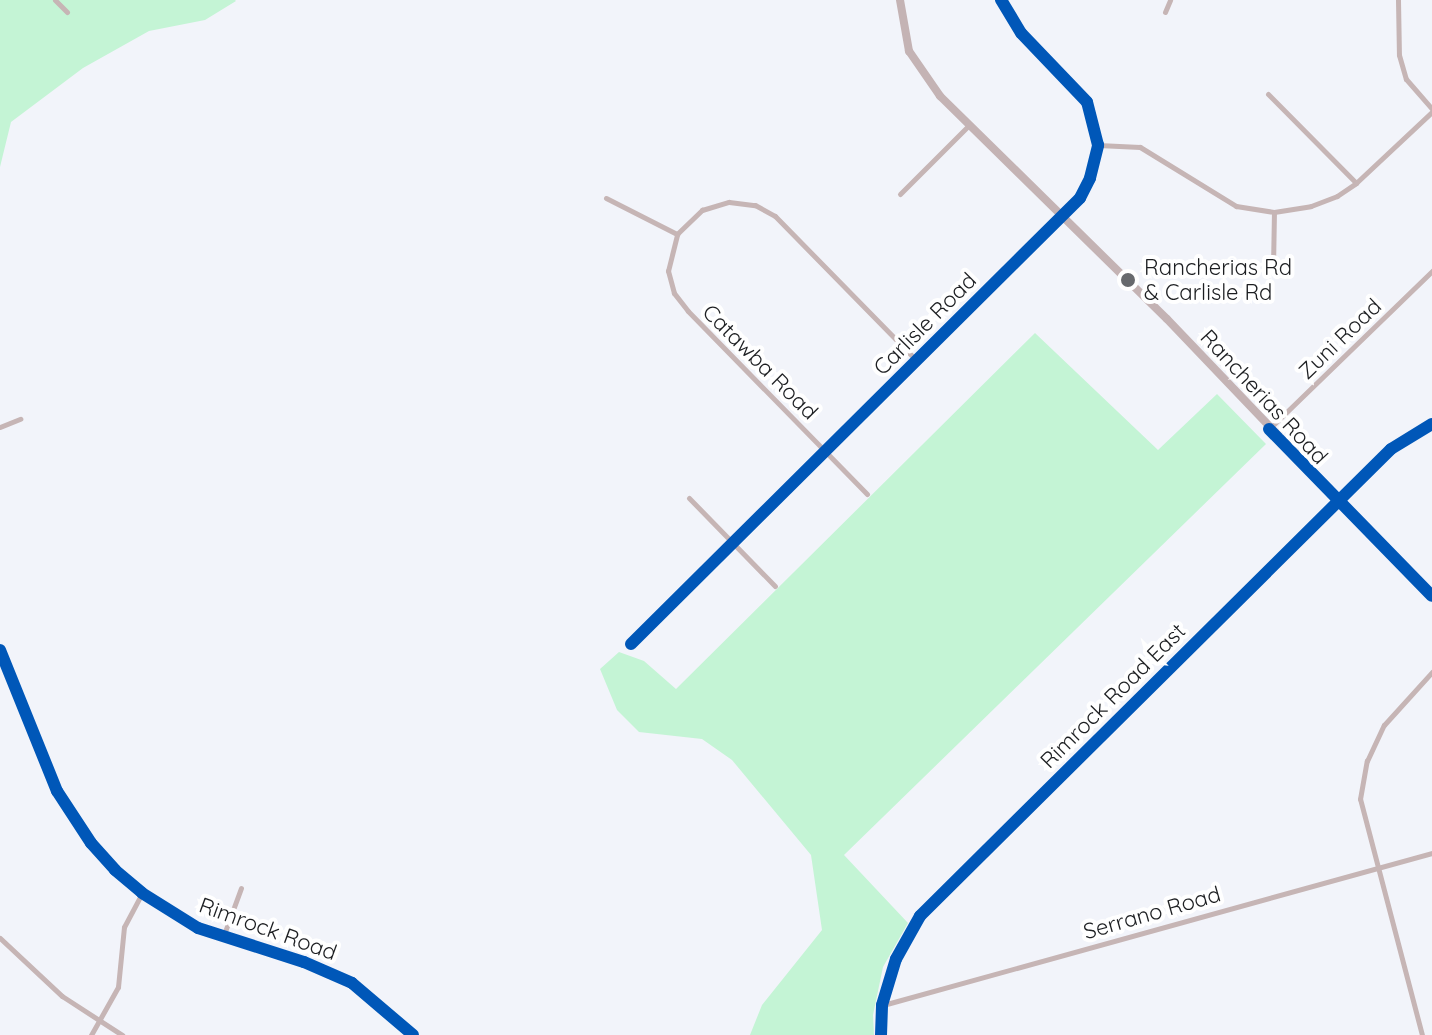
<!DOCTYPE html>
<html>
<head>
<meta charset="utf-8">
<style>
  body { margin:0 }
  #map { position:relative; width:1432px; height:1035px; overflow:hidden; background:#f2f4fa; font-family:Quicksand,sans-serif }
  div>[style] { position:absolute }
  [style*='--x'] { left:calc(var(--x)*1px); top:calc(var(--y)*1px); width:calc(var(--w)*1px); rotate:calc(var(--a)*1deg) }
  .green>* { inset:0; background:#c4f4d5 }
  .street>* { height:5px; margin:-2.5px; padding:0 2.5px; transform-origin:2.5px; border-radius:2.5px; background:#c6b5b5 }
  .secondary>* { height:8px; margin:-4px; padding:0 4px; transform-origin:4px; border-radius:4px; background:#c4b3b4 }
  .cycleway>* { height:12px; margin:-6px; padding:0 6px; transform-origin:6px; border-radius:6px; background:#0057b8 }
  .dots>* { width:22px; height:22px; translate:-50% -50%; box-sizing:border-box; border:4px solid #fff; border-radius:50% }
  span { translate:-50% -50%; white-space:nowrap; text-align:center; line-height:1.15; -webkit-text-stroke:8px #fff; paint-order:stroke }
  .poi-label { font-size:22px; color:#1c1e21 }
  .left { translate:0 -50%; text-align:left }
  .street-label { font-size:22px; color:#1c1e21 }
</style>
</head>
<body>
<div id="map">
  <div class="green">
    <i style="clip-path:polygon(0 0,235px 0,236px 1px,205px 20px,149px 31px,83px 68px,11px 122px,0 167px)"></i>
    <i style="clip-path:polygon(1035px 333px,1158px 450px,1217px 394px,1266px 444px,844px 855px,908px 923px,883px 967px,873px 1015px,874px 1035px,750px 1035px,762px 1005px,822px 930px,811px 855px,732px 760px,702px 739px,639px 732px,617px 710px,600px 669px,619px 652px,644px 661px,676px 689px)"></i>
  </div>
  <div class="street">
    <i style="--x:55;--y:0;--w:17;--a:45"></i>
    <i style="--x:1398;--y:0;--w:55;--a:89"></i>
    <i style="--x:1399;--y:55;--w:25;--a:74"></i>
    <i style="--x:1406;--y:79;--w:40;--a:49"></i>
    <i style="--x:1165;--y:12;--w:13;--a:-67"></i>
    <i style="--x:1268;--y:94;--w:125;--a:45.3"></i>
    <i style="--x:1098;--y:145;--w:42;--a:2.7"></i>
    <i style="--x:1140;--y:147;--w:113;--a:31.6"></i>
    <i style="--x:1236;--y:206;--w:38;--a:9"></i>
    <i style="--x:1274;--y:212;--w:37;--a:-9"></i>
    <i style="--x:1311;--y:206;--w:28;--a:-21"></i>
    <i style="--x:1337;--y:196;--w:23;--a:-34"></i>
    <i style="--x:1356;--y:183;--w:104;--a:-43.1"></i>
    <i style="--x:900;--y:194;--w:98;--a:-45"></i>
    <i style="--x:606;--y:198;--w:80;--a:26.9"></i>
    <i style="--x:1273;--y:268;--w:55;--a:-89"></i>
    <i style="--x:0;--y:427;--w:22;--a:-22"></i>
    <i style="--x:1270;--y:428;--w:226;--a:-44.1"></i>
    <i style="--x:867;--y:494;--w:256;--a:-134.4"></i>
    <i style="--x:688;--y:311;--w:23;--a:-128"></i>
    <i style="--x:674;--y:293;--w:23;--a:-105"></i>
    <i style="--x:668;--y:271;--w:38;--a:-76"></i>
    <i style="--x:677;--y:234;--w:35;--a:-44"></i>
    <i style="--x:702;--y:210;--w:28;--a:-17"></i>
    <i style="--x:729;--y:202;--w:26;--a:7"></i>
    <i style="--x:755;--y:205;--w:23;--a:29"></i>
    <i style="--x:775;--y:216;--w:202;--a:45.6"></i>
    <i style="--x:689;--y:498;--w:123;--a:45.7"></i>
    <i style="--x:631;--y:644;--w:633;--a:-44.81"></i>
    <i style="--x:1080;--y:198;--w:22;--a:-63"></i>
    <i style="--x:1090;--y:178;--w:34;--a:-76"></i>
    <i style="--x:1098;--y:145;--w:44;--a:-104.3"></i>
    <i style="--x:1087;--y:102;--w:95;--a:-133.7"></i>
    <i style="--x:1021;--y:33;--w:39;--a:-121"></i>
    <i style="--x:223;--y:937;--w:52;--a:-69.8"></i>
    <i style="--x:0;--y:938;--w:85;--a:43.1"></i>
    <i style="--x:62;--y:996;--w:72;--a:33"></i>
    <i style="--x:883;--y:1005;--w:570;--a:-15.48"></i>
    <i style="--x:91;--y:1035;--w:55;--a:-60.6"></i>
    <i style="--x:118;--y:987;--w:60;--a:-84.3"></i>
    <i style="--x:124;--y:927;--w:38;--a:-62"></i>
    <i style="--x:881;--y:1035;--w:30;--a:-88"></i>
    <i style="--x:882;--y:1005;--w:48;--a:-73.1"></i>
    <i style="--x:896;--y:959;--w:49;--a:-60.8"></i>
    <i style="--x:920;--y:916;--w:663;--a:-44.76"></i>
    <i style="--x:1391;--y:449;--w:48;--a:-31.4"></i>
    <i style="--x:1422;--y:1035;--w:244;--a:-104.7"></i>
    <i style="--x:1360;--y:799;--w:39;--a:-80"></i>
    <i style="--x:1367;--y:761;--w:40;--a:-65"></i>
    <i style="--x:1384;--y:725;--w:72;--a:-47.8"></i>
  </div>
  <div class="secondary">
    <i style="--x:900;--y:0;--w:52;--a:80"></i>
    <i style="--x:909;--y:51;--w:55;--a:55.4"></i>
    <i style="--x:940;--y:96;--w:318;--a:44.5"></i>
    <i style="--x:1167;--y:319;--w:383;--a:46.3"></i>
    <i style="--x:0;--y:650;--w:152;--a:68"></i>
    <i style="--x:57;--y:791;--w:62;--a:56.8"></i>
    <i style="--x:91;--y:843;--w:36;--a:48"></i>
    <i style="--x:115;--y:870;--w:35;--a:40"></i>
    <i style="--x:142;--y:893;--w:66;--a:32"></i>
    <i style="--x:198;--y:928;--w:111;--a:17.8"></i>
    <i style="--x:304;--y:962;--w:52;--a:23.6"></i>
    <i style="--x:352;--y:983;--w:80;--a:40.4"></i>
  </div>
  <div class="cycleway">
    <i style="--x:1269;--y:429;--w:233;--a:45.7"></i>
    <i style="--x:631;--y:644;--w:633;--a:-44.81"></i>
    <i style="--x:1080;--y:198;--w:22;--a:-63"></i>
    <i style="--x:1090;--y:178;--w:34;--a:-76"></i>
    <i style="--x:1098;--y:145;--w:44;--a:-104.3"></i>
    <i style="--x:1087;--y:102;--w:95;--a:-133.7"></i>
    <i style="--x:1021;--y:33;--w:39;--a:-121"></i>
    <i style="--x:0;--y:650;--w:152;--a:68"></i>
    <i style="--x:57;--y:791;--w:62;--a:56.8"></i>
    <i style="--x:91;--y:843;--w:36;--a:48"></i>
    <i style="--x:115;--y:870;--w:35;--a:40"></i>
    <i style="--x:142;--y:893;--w:66;--a:32"></i>
    <i style="--x:198;--y:928;--w:111;--a:17.8"></i>
    <i style="--x:304;--y:962;--w:52;--a:23.6"></i>
    <i style="--x:352;--y:983;--w:80;--a:40.4"></i>
    <i style="--x:881;--y:1035;--w:30;--a:-88"></i>
    <i style="--x:882;--y:1005;--w:48;--a:-73.1"></i>
    <i style="--x:896;--y:959;--w:49;--a:-60.8"></i>
    <i style="--x:920;--y:916;--w:663;--a:-44.76"></i>
    <i style="--x:1391;--y:449;--w:48;--a:-31.4"></i>
  </div>
  <div class="dots">
    <i style="left:1128px;top:280px;background:#67696d"></i>
  </div>
  <div class="poi-label">
    <span class="left" style="left:1144px;top:280px">Rancherias Rd<br>&amp; Carlisle Rd</span>
  </div>
  <div class="street-label">
    <span style="left:925px;top:324px;rotate:-45deg">Carlisle Road</span>
    <span style="left:1340px;top:339px;rotate:-44deg">Zuni Road</span>
    <span style="left:760px;top:362px;rotate:45deg">Catawba Road</span>
    <span style="left:1264px;top:397px;rotate:47deg">Rancherias Road</span>
    <span style="left:1113px;top:696px;rotate:-45deg">Rimrock Road East</span>
    <span style="left:1152px;top:913px;rotate:-16deg">Serrano Road</span>
    <span style="left:268px;top:929px;rotate:20deg">Rimrock Road</span>
  </div>
</div>
</body>
</html>
